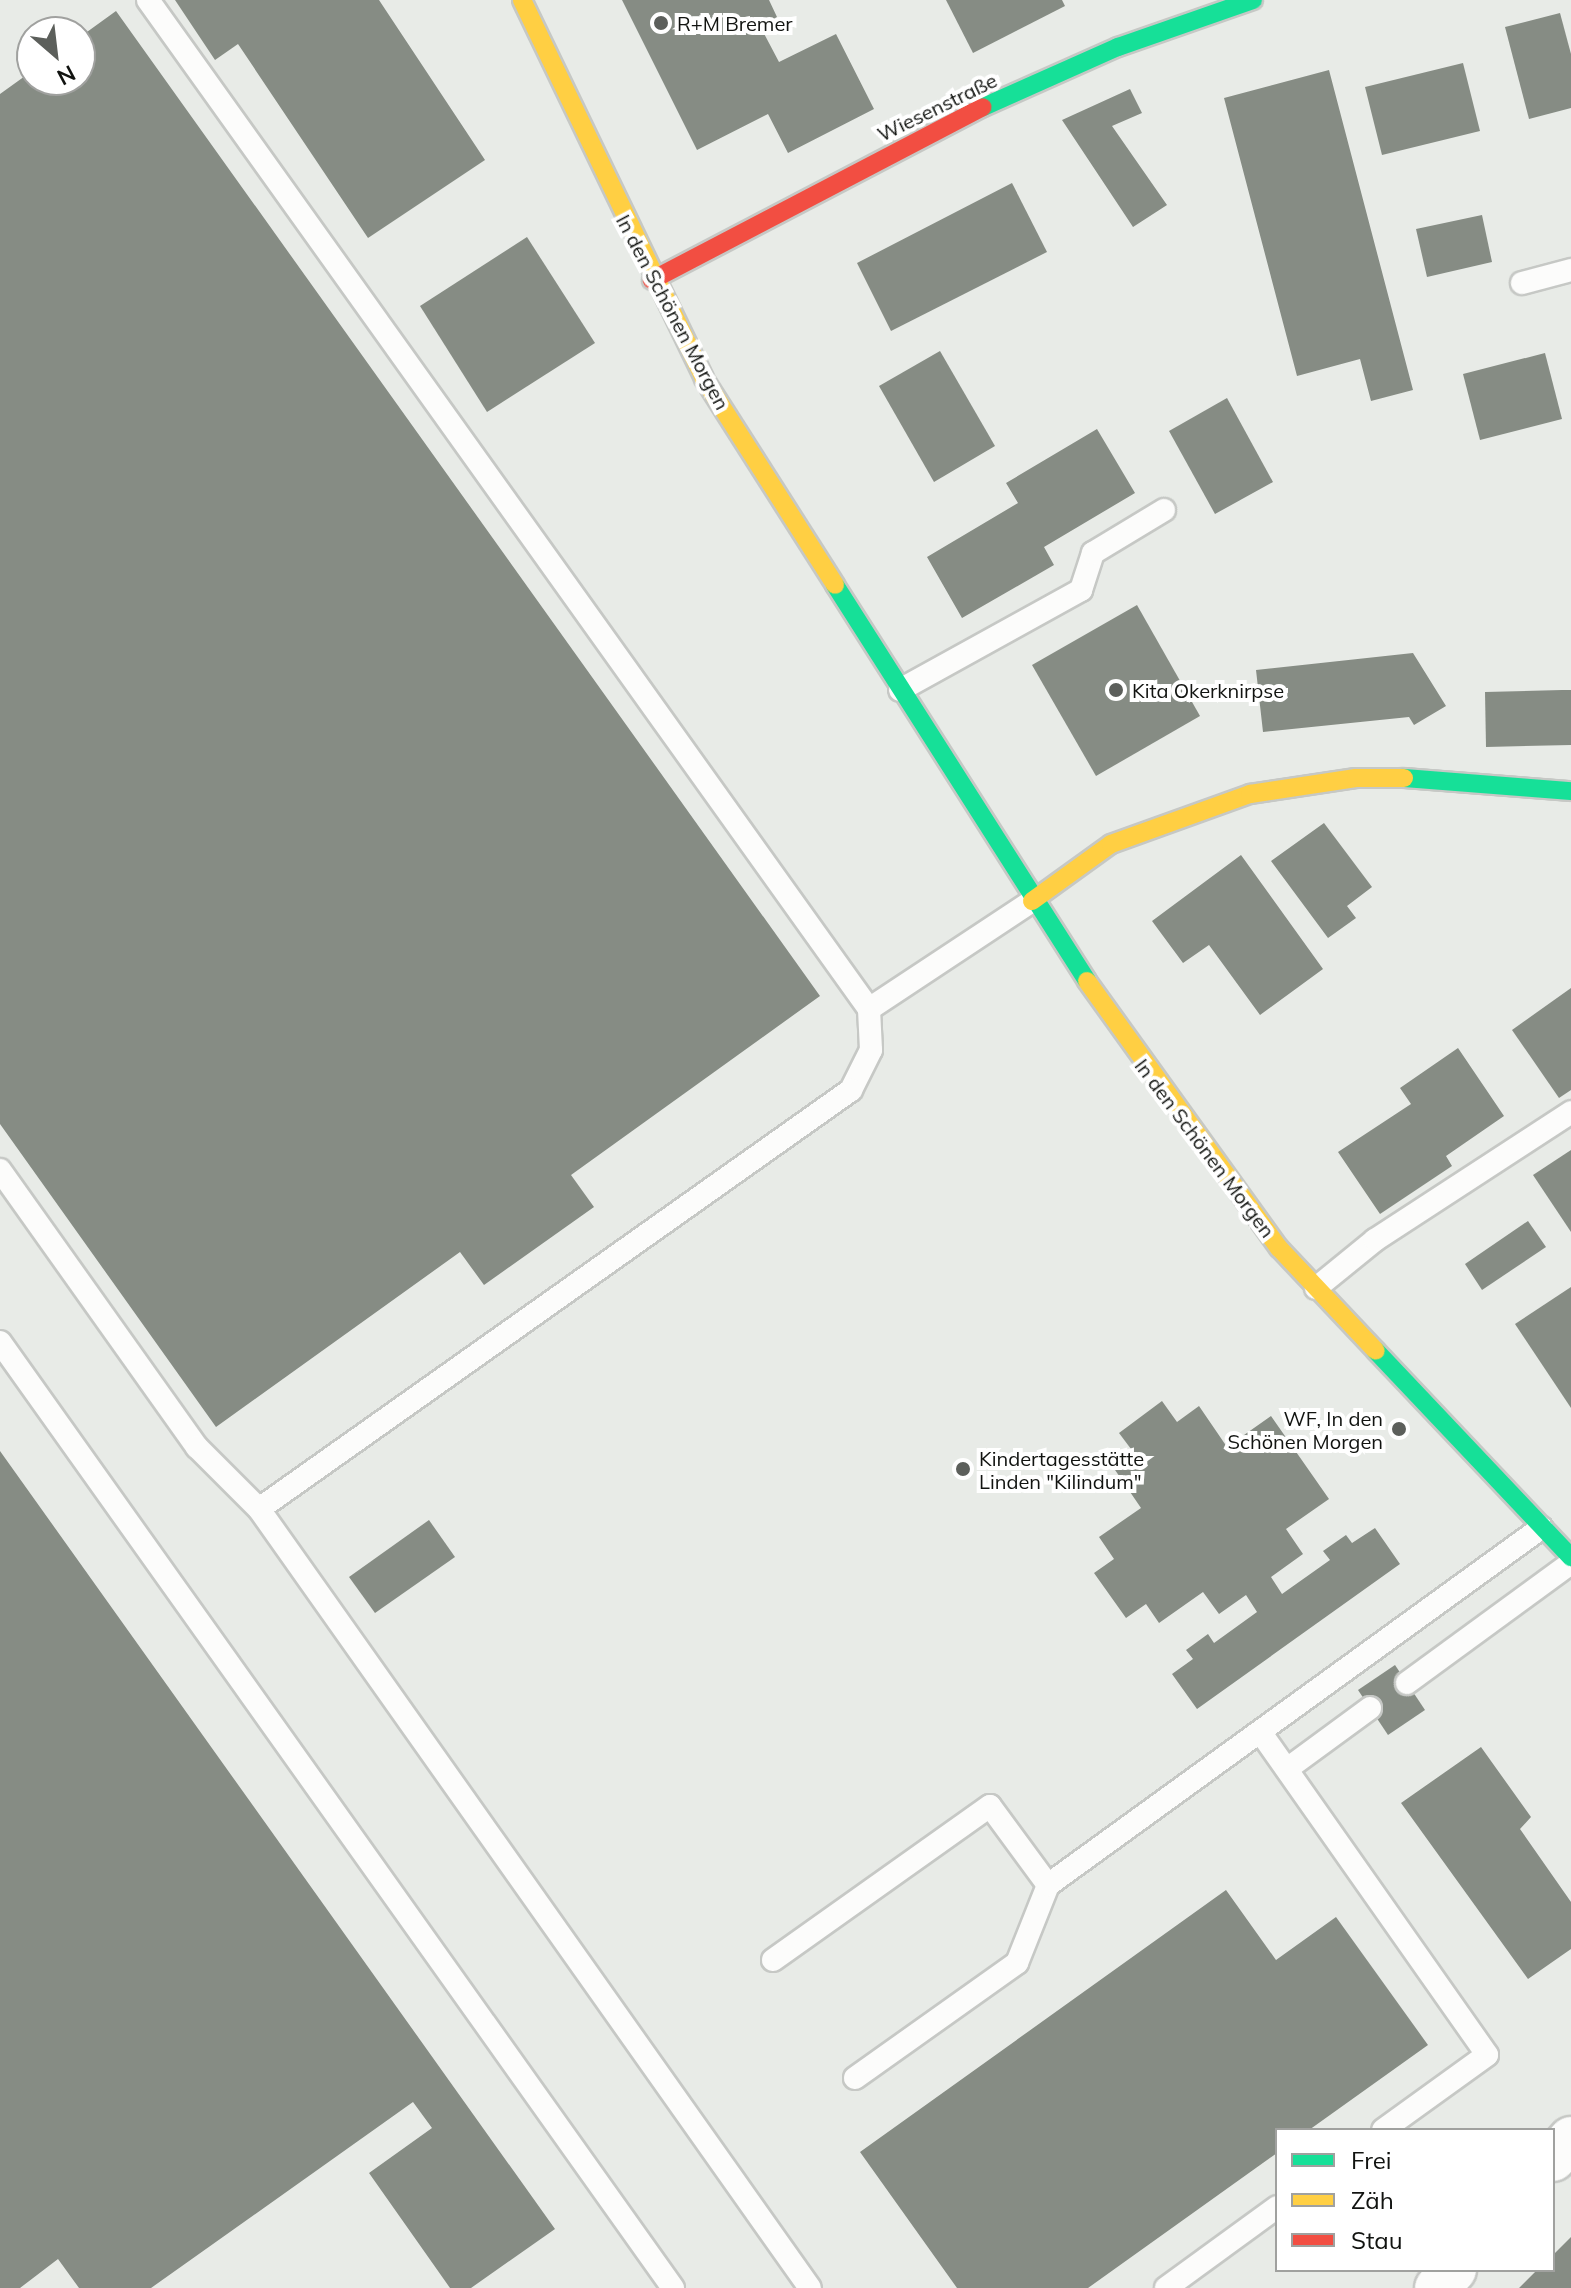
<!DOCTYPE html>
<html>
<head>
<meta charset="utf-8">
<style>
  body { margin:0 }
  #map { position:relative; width:1571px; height:2288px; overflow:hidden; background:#e8ebe7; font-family:Mulish,sans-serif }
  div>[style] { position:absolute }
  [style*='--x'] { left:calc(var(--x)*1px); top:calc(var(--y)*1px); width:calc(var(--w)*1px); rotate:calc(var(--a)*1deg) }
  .building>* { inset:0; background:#868c84 }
  .roads { filter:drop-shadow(2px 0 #c6c8c5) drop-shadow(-2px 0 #c6c8c5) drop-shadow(0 2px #c6c8c5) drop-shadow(0 -2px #c6c8c5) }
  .lane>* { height:22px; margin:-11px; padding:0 11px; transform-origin:11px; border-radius:11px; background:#fcfcfb }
  .street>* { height:44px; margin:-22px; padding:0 22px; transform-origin:22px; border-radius:22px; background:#fcfcfb }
  .fast>* { height:18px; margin:-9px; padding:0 9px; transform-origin:9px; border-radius:9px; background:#16e098 }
  .slow>* { height:18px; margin:-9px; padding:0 9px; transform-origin:9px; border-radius:9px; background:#ffcf43 }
  .jam>* { height:18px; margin:-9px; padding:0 9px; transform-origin:9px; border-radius:9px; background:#f24e42 }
  .dots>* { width:22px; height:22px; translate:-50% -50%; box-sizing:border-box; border:4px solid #fff; border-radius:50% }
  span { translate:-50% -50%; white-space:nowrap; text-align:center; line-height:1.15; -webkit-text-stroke:8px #fff; paint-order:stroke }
  .poi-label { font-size:20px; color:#111310 }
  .left { translate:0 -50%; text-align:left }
  .right { translate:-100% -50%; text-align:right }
  .street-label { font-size:20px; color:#111310 }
  .legend { position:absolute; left:1275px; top:2128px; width:280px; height:144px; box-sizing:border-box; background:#fff; border:2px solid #a0a19f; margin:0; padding:10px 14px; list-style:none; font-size:24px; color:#111310 }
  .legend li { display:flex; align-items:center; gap:16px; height:40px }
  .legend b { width:40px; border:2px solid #a0a19f }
  .north { position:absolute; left:16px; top:16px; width:80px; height:80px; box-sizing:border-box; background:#fff; border:2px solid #a0a19f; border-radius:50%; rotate:152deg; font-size:22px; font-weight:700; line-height:32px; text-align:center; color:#111310 }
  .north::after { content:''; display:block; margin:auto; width:28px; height:36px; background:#5c5f5b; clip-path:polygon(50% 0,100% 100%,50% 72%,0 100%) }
</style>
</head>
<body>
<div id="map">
  <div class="building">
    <i style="clip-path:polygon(175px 0,379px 0,485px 160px,368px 238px,238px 44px,215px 60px)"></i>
    <i style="clip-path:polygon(622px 0,769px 0,777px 17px,760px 26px,779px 62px,836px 34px,874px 109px,788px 153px,768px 114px,697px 150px)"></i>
    <i style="clip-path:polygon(946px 0,1062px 0,1065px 6px,973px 53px)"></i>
    <i style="clip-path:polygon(116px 11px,820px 996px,571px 1175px,594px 1207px,484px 1285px,460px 1252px,216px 1427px,0 1124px,0 94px,32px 71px,32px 80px,80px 80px,80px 37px)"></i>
    <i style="clip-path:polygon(1560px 13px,1571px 54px,1571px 108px,1529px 119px,1505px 27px)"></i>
    <i style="clip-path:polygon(1463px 63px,1480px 131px,1382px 155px,1365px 87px)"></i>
    <i style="clip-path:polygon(1329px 70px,1413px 390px,1371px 401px,1360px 359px,1297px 376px,1224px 98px)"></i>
    <i style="clip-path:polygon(1130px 89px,1142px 113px,1112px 126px,1167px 205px,1133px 227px,1062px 120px)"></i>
    <i style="clip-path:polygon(1012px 183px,1047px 252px,891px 331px,857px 263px)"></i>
    <i style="clip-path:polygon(1482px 215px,1492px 262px,1427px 277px,1416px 229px)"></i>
    <i style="clip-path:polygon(527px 237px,595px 343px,487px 412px,420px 306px)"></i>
    <i style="clip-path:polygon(940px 351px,995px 446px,934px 482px,879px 386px)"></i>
    <i style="clip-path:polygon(1545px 353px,1562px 419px,1480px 440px,1463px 374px)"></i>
    <i style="clip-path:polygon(1227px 398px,1273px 482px,1215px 514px,1169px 431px)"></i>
    <i style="clip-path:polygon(1097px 429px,1135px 493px,1044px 547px,1054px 565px,962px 618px,927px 557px,1018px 503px,1006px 483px)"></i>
    <i style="clip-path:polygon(1137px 605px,1200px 716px,1096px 776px,1032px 665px)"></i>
    <i style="clip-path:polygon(1413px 653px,1446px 706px,1414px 725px,1409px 717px,1263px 732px,1256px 670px)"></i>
    <i style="clip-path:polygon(1562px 690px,1571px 690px,1571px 745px,1486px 747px,1485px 692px)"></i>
    <i style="clip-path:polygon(1324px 823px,1372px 887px,1347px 906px,1356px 918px,1328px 938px,1271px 861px)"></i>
    <i style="clip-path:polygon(1241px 855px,1323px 969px,1260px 1015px,1209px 945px,1183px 963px,1152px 921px)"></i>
    <i style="clip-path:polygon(1571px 988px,1571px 1090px,1559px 1098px,1512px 1030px)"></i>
    <i style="clip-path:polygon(1458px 1048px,1504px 1116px,1446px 1156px,1452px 1166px,1380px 1214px,1338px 1152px,1411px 1104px,1400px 1088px)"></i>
    <i style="clip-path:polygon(1571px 1150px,1571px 1232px,1533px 1175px)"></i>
    <i style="clip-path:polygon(1528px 1221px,1546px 1247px,1482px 1290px,1465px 1264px)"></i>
    <i style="clip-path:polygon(1571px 1287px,1571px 1408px,1515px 1324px)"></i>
    <i style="clip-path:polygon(1162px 1401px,1177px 1422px,1199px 1406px,1227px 1447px,1271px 1416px,1329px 1499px,1286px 1529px,1303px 1554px,1271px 1577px,1282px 1594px,1330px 1560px,1323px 1551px,1346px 1535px,1352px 1543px,1375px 1528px,1400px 1564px,1197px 1709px,1172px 1674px,1193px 1659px,1186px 1650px,1208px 1634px,1214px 1643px,1257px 1612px,1246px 1595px,1219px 1614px,1203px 1592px,1159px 1623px,1146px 1604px,1126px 1618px,1094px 1573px,1114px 1559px,1099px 1537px,1141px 1508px,1113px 1467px,1134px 1453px,1119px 1433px)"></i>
    <i style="clip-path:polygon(0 1451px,555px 2229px,471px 2288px,450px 2288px,369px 2173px,432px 2128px,413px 2102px,151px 2288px,79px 2288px,58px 2259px,20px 2288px,0 2288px)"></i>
    <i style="clip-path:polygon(429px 1520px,455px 1557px,375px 1613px,349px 1577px)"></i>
    <i style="clip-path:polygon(1395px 1665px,1425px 1710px,1388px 1735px,1358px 1690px)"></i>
    <i style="clip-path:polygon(1481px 1747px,1531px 1817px,1520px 1829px,1571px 1902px,1571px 1949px,1528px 1979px,1401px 1803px)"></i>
    <i style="clip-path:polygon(1226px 1890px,1276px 1960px,1336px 1917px,1428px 2045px,1309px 2130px,1277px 2130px,1277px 2153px,1088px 2288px,957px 2288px,860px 2152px)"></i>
    <i style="clip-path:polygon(1571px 2237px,1571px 2288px,1519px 2288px,1537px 2270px,1553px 2270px,1553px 2255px)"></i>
  </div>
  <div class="roads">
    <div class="lane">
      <i style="--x:148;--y:0;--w:1240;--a:54.45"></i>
      <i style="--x:869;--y:1009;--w:41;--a:87.2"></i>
      <i style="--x:871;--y:1050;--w:45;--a:116.6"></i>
      <i style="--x:851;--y:1090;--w:725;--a:144.71"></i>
      <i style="--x:1522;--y:283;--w:51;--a:-14.9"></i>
      <i style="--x:900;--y:690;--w:207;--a:-28.9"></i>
      <i style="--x:1081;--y:590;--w:39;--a:-72"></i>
      <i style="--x:1093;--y:553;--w:83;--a:-31.2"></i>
      <i style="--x:869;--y:1009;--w:196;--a:-33.5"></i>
      <i style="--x:0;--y:1170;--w:340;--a:54.6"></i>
      <i style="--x:197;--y:1447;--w:88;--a:45"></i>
      <i style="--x:259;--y:1509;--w:954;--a:54.73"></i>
      <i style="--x:1316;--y:1288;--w:76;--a:-39.1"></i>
      <i style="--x:1375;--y:1240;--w:234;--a:-33.1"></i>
      <i style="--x:0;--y:1342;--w:1161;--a:54.57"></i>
      <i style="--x:1407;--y:1683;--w:203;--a:-36.2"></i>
      <i style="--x:1261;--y:1733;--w:393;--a:54.9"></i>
      <i style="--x:1487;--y:2055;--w:128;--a:144.2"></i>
      <i style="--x:1287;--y:1769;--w:103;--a:-36.3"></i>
      <i style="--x:773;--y:1960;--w:266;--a:-35.4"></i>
      <i style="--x:990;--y:1806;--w:98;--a:53.7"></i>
      <i style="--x:855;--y:2078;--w:199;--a:-35.4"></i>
      <i style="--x:1017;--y:1963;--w:84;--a:-68.3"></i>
      <i style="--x:1048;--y:1885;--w:609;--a:-35.91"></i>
      <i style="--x:1166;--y:2288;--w:137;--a:-36.1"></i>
    </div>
    <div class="street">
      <i style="--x:1553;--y:2159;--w:27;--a:-48"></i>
      <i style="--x:1437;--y:2288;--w:25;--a:-47"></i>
    </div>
    <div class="fast">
      <i style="--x:983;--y:107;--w:148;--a:-24"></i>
      <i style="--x:1118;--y:47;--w:143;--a:-19.2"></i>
      <i style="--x:835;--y:585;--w:469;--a:57.5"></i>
      <i style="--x:1404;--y:778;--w:168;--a:4.5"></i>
      <i style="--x:1376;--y:1351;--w:284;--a:46.6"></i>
    </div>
    <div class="slow">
      <i style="--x:522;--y:0;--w:420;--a:64.3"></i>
      <i style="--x:704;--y:379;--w:244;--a:57.5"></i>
      <i style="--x:1032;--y:901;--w:97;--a:-35.8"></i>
      <i style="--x:1111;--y:844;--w:148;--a:-19.8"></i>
      <i style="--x:1250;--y:794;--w:107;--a:-8.6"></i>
      <i style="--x:1356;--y:778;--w:48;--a:0"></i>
      <i style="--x:1087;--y:981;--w:329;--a:54.3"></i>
      <i style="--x:1279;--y:1248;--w:141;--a:46.7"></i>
    </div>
    <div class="jam">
      <i style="--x:652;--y:280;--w:373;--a:-27.6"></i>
    </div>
  </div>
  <div class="dots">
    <i style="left:661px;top:23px;background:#5c5f5b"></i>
    <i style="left:1116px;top:690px;background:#5c5f5b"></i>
    <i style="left:1399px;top:1429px;background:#5c5f5b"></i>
    <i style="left:963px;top:1469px;background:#5c5f5b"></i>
  </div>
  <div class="poi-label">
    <span class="left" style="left:677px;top:23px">R+M Bremer</span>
    <span class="left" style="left:1132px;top:690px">Kita Okerknirpse</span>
    <span class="right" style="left:1383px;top:1430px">WF, In den<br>Schönen Morgen</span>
    <span class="left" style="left:979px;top:1470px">Kindertagesstätte<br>Linden "Kilindum"</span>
  </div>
  <div class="street-label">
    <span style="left:937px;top:107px;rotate:-26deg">Wiesenstraße</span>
    <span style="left:673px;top:312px;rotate:62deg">In den Schönen Morgen</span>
    <span style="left:1205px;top:1148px;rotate:53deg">In den Schönen Morgen</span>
  </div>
  <ul class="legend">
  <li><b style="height:10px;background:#16e098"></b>Frei</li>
  <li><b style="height:10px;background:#ffcf43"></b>Zäh</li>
  <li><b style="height:10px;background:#f24e42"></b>Stau</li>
  </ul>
  <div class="north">N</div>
</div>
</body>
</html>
